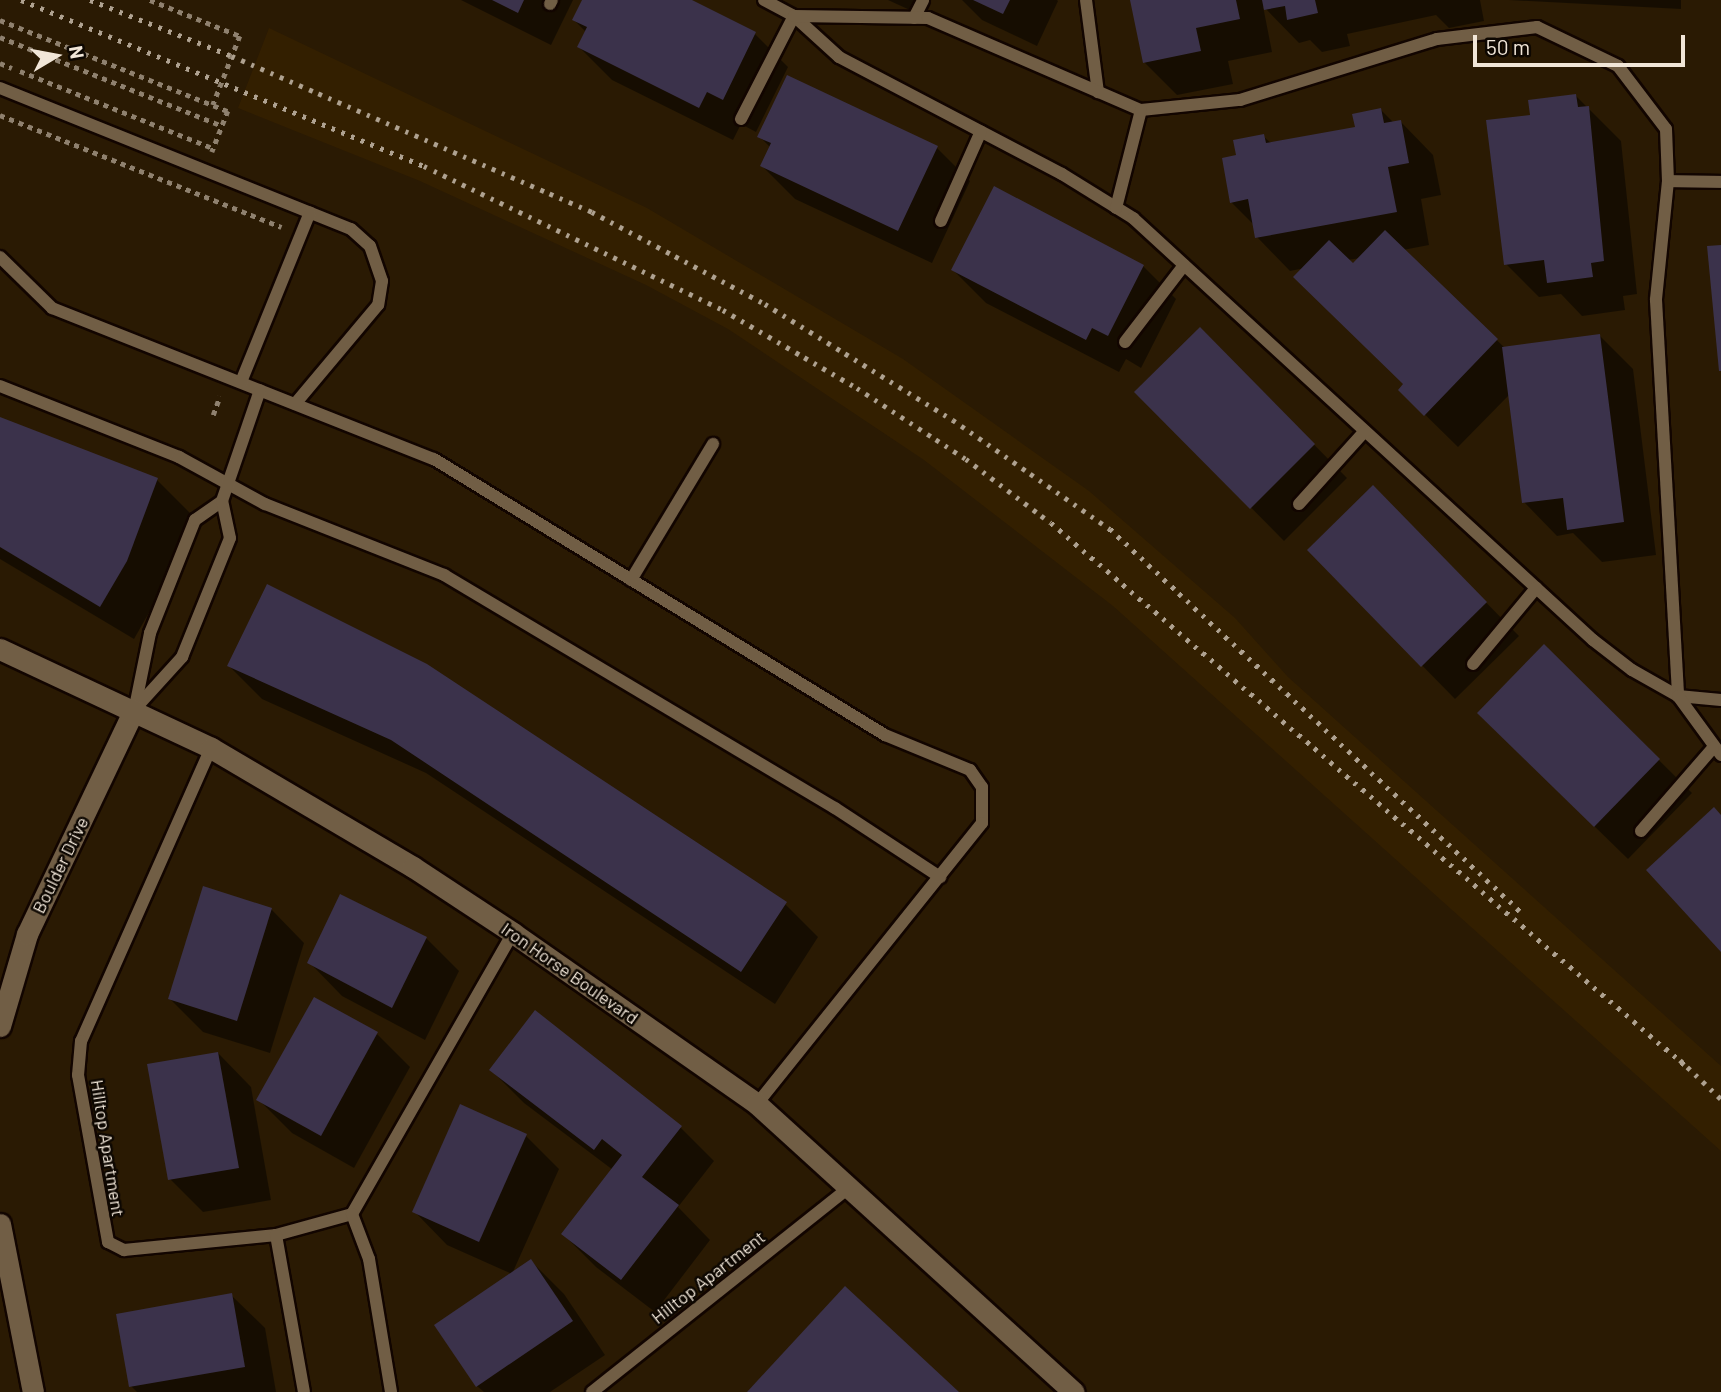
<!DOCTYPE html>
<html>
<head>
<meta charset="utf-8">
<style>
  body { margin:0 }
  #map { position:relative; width:1721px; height:1392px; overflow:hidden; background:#2a1a03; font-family:Barlow,sans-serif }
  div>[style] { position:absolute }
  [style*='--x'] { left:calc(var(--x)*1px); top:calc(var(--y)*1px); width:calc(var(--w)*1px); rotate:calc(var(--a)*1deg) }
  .built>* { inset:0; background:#331f00 }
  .shadow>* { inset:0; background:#0007 }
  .building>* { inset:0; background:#3b324b }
  .path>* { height:4.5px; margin-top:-2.25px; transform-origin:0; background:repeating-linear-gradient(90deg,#8f816f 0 5px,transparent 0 10px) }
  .roads { filter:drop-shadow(2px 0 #120500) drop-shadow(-2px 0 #120500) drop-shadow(0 2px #120500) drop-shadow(0 -2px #120500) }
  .lane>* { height:12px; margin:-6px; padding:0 6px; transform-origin:6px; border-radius:6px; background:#715e45 }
  .street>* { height:21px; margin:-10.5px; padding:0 10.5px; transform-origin:10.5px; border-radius:10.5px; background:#715e45 }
  .secondary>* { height:21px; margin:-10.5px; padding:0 10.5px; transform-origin:10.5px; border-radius:10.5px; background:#715e45 }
  .rail>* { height:5px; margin-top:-2.5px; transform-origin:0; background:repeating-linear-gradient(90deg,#afa291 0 3.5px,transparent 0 10.5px) }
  span { translate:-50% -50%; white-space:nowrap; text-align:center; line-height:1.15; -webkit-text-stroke:5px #0d0701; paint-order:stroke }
  .street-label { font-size:18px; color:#f1e6d8 }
  .north { position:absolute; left:21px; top:21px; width:70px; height:70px; -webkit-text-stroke:5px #0d0701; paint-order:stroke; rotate:80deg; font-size:19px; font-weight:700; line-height:28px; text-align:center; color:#f1e6d8 }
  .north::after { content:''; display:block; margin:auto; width:24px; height:32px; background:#f1e6d8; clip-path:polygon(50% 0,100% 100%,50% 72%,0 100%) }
  .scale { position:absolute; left:1473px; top:35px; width:212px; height:32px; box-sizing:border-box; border:4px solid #f1e6d8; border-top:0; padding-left:9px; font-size:21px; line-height:24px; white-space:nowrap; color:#f1e6d8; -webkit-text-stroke:5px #0d0701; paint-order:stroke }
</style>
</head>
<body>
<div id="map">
  <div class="built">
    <i style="clip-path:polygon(269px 28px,647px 208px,903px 359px,1089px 491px,1235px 618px,1288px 677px,1721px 1066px,1721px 1151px,1113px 606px,924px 460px,728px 329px,646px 285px,420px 181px,238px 108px)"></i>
  </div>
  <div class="shadow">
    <i style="clip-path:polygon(461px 0,573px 0,551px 45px)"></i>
    <i style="clip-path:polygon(584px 0,688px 0,755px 34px,788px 67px,756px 132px,741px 124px,733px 140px,612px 80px,579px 47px,586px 32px,574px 20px)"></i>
    <i style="clip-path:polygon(888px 0,930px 0,923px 16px)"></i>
    <i style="clip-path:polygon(962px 0,1057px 0,1058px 1px,1037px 46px,982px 20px)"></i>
    <i style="clip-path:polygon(1132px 0,1480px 0,1484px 21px,1449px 28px,1436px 15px,1347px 34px,1350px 46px,1322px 52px,1310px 40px,1299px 43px,1263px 6px,1272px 52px,1228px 61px,1233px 84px,1177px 95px,1144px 62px)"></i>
    <i style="clip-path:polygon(1509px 0,1681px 0,1681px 9px)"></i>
    <i style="clip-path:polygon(1576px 96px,1621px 141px,1637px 294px,1623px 296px,1625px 310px,1582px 316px,1561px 294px,1539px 297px,1506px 264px,1532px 117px)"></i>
    <i style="clip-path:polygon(evenodd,1381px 110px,1394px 123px,1400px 121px,1433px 155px,1441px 195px,1421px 199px,1429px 245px,1403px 250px,1505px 348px,1600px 336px,1633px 369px,1656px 555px,1602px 562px,1573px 533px,1557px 536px,1524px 502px,1510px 394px,1458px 447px,1400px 390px,1405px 384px,1305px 268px,1290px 271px,1257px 237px,1254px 225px,1231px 202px,1238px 157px,1263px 136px,1272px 144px,1357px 129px,1381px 110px,1361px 258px,1353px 266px,1347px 260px,1361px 258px)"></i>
    <i style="clip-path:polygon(759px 136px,937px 148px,970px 181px,932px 263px,795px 199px,762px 166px,771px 148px)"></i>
    <i style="clip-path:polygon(1143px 266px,1176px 299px,1141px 368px,1126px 359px,1119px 372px,986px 303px,953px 270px)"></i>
    <i style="clip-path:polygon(1200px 329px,1347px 478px,1284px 541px,1137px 392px)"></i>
    <i style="clip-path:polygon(0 419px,157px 480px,190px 513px,159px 595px,134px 639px,0 559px)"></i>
    <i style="clip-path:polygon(1406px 521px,1519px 636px,1455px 699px,1309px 550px)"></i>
    <i style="clip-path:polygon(1544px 646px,1692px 793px,1628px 859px,1512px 746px)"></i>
    <i style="clip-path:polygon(229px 666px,785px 904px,818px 937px,775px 1004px,426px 773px,262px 699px)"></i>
    <i style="clip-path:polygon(271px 909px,304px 943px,270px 1053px,203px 1032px,170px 999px)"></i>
    <i style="clip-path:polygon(426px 938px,459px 971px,425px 1040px,342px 996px,309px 962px)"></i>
    <i style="clip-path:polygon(377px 1034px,410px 1067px,354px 1168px,292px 1133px,259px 1100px)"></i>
    <i style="clip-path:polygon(218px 1053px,251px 1087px,271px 1200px,203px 1212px,170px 1179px)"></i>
    <i style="clip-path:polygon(491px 1070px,681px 1128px,714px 1161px,678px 1207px,710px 1240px,655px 1312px,596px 1267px,563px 1234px,613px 1170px,524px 1103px)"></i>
    <i style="clip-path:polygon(526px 1136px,559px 1169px,512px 1274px,531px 1261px,564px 1294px,605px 1355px,550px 1392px,484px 1392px,477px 1386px,512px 1274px,447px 1245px,414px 1211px)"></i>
    <i style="clip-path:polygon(231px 1295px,265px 1328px,276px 1392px,137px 1392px,131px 1386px)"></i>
  </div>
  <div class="building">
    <i style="clip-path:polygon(492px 0,524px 0,518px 13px)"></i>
    <i style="clip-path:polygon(582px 0,692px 0,756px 32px,723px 100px,707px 92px,699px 108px,577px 47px,587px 27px,572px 20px)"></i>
    <i style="clip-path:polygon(973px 0,1010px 0,1003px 14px)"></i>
    <i style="clip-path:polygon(1130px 0,1236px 0,1240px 19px,1196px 28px,1201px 51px,1143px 63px)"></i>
    <i style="clip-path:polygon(1262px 0,1315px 0,1318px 13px,1287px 20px,1285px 6px,1264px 10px)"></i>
    <i style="clip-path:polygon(787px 75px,938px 146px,898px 231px,760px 166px,771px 143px,757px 137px)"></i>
    <i style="clip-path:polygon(1576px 94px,1578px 107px,1589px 106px,1604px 261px,1591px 263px,1593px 277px,1547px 283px,1544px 260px,1504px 265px,1486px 120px,1530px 115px,1528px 100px)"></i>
    <i style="clip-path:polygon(1381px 108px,1384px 123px,1401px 120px,1409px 163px,1388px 167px,1397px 212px,1255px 238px,1248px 199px,1230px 203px,1222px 158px,1236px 155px,1233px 140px,1264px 134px,1266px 143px,1355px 127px,1352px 114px)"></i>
    <i style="clip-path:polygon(994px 186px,1144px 265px,1108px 336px,1092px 328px,1086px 340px,951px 270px)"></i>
    <i style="clip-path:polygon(1385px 230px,1498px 339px,1424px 416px,1398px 390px,1403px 384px,1293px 277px,1329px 240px,1353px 263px)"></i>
    <i style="clip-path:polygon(1721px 245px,1721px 371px,1719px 371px,1707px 246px)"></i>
    <i style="clip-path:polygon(1200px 327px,1315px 444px,1250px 509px,1134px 392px)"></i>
    <i style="clip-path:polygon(1600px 334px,1624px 522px,1567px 530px,1563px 498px,1522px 503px,1502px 347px)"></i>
    <i style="clip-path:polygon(0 417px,158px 478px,127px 561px,100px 607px,0 547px)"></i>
    <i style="clip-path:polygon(1373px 485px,1487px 602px,1421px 667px,1307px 550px)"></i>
    <i style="clip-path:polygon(267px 584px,427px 664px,787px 902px,741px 972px,391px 740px,227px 666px)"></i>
    <i style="clip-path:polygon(1544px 644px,1660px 759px,1594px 827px,1477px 713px)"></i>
    <i style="clip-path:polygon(1714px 807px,1721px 815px,1721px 952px,1646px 870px)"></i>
    <i style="clip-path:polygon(203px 886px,272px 908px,237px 1021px,168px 999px)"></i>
    <i style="clip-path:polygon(340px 894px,427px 937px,392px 1008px,307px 963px)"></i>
    <i style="clip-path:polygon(314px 997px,378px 1032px,321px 1136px,256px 1100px)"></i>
    <i style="clip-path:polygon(535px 1010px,682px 1126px,642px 1177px,679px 1205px,621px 1280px,561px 1234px,622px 1155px,602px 1139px,594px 1150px,489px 1070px)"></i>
    <i style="clip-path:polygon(218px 1052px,239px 1168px,168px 1180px,147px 1064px)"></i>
    <i style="clip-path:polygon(460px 1104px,527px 1134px,479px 1242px,412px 1212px)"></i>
    <i style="clip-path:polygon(531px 1259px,573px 1321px,476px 1387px,434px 1325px)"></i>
    <i style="clip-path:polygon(845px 1286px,959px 1392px,747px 1392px)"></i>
    <i style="clip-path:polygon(232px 1293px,245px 1367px,129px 1387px,116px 1314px)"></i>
  </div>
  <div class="path">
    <i style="--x:150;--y:0;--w:97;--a:21.8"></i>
    <i style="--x:240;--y:36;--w:74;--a:111.4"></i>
    <i style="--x:0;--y:20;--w:245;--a:21.8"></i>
    <i style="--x:228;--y:111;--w:44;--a:111.3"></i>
    <i style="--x:0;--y:37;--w:239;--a:21.8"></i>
    <i style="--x:0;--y:63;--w:13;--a:23"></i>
    <i style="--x:20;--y:71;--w:208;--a:21.8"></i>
    <i style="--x:0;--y:115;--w:303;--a:21.7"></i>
    <i style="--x:213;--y:415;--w:20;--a:-70"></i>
  </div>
  <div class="roads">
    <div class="lane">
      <i style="--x:764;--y:0;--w:34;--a:28"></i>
      <i style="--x:794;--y:16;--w:61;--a:42.3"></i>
      <i style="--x:839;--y:57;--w:252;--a:27.7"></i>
      <i style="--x:1062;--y:174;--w:84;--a:31.8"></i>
      <i style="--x:1133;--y:218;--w:624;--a:42.53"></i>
      <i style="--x:1593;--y:640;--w:49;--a:37.6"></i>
      <i style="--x:1632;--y:670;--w:53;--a:29.5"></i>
      <i style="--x:1678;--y:696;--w:43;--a:5.3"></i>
      <i style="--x:1086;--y:0;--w:93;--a:82.6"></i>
      <i style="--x:550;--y:4;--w:4;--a:-63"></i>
      <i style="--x:914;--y:18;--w:20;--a:-63"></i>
      <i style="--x:0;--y:88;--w:378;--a:21.9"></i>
      <i style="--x:351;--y:229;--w:25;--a:42"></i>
      <i style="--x:370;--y:246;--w:37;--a:71"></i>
      <i style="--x:382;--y:281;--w:24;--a:99"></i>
      <i style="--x:378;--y:305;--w:129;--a:130"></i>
      <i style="--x:741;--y:119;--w:116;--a:-62.8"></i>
      <i style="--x:794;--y:16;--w:134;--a:0.9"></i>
      <i style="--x:928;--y:18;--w:232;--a:23.4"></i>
      <i style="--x:1141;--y:110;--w:100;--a:-5.8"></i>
      <i style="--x:1240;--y:100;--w:206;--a:-17.2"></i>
      <i style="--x:1437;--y:39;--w:101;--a:-6.8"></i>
      <i style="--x:1537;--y:27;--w:90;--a:25.7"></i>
      <i style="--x:1618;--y:66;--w:79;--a:52.7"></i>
      <i style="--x:1666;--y:129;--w:52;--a:87.8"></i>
      <i style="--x:1668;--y:181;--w:120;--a:95.8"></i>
      <i style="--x:1656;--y:300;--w:397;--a:86.8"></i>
      <i style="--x:1678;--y:696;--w:73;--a:53.9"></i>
      <i style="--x:1668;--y:181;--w:53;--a:1.1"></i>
      <i style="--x:1116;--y:208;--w:101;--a:-75.7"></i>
      <i style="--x:941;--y:221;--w:98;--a:-66"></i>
      <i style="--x:0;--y:257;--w:73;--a:44.4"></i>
      <i style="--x:52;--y:308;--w:411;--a:21.6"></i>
      <i style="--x:434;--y:459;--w:529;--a:31.47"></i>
      <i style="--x:885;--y:735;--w:92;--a:22.4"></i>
      <i style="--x:970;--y:770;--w:21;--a:55"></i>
      <i style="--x:982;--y:787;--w:36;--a:90"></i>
      <i style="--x:982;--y:823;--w:360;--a:128.7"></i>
      <i style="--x:1125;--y:342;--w:97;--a:-52.5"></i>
      <i style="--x:241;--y:382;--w:183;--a:-67.9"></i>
      <i style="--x:0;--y:386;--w:193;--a:21.6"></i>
      <i style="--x:179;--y:457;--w:98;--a:28.7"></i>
      <i style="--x:265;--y:504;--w:193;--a:21.6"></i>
      <i style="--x:444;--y:575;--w:455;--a:30.8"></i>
      <i style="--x:835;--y:808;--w:126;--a:33.3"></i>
      <i style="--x:1299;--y:504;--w:98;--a:-47.9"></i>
      <i style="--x:631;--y:580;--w:159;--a:-58.9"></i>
      <i style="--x:1473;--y:664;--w:99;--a:-50.3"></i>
      <i style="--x:135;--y:707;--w:76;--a:-78.5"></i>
      <i style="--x:150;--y:633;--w:122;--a:-68.3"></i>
      <i style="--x:195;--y:520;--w:33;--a:-35"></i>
      <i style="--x:134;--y:710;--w:72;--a:-47.8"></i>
      <i style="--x:182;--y:657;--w:128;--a:-68"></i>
      <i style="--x:230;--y:538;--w:38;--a:-102"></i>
      <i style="--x:222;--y:501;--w:117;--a:-71.1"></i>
      <i style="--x:211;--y:748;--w:321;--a:113.9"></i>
      <i style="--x:81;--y:1041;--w:34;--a:95"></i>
      <i style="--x:78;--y:1075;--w:170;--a:79.8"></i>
      <i style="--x:108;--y:1242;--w:18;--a:27"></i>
      <i style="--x:124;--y:1250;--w:153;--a:-5.6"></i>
      <i style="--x:276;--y:1235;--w:79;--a:-15.4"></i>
      <i style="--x:352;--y:1214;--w:324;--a:-60.2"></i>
      <i style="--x:1641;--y:831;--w:110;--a:-49.1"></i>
      <i style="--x:352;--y:1214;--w:48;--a:69.3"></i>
      <i style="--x:369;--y:1259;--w:135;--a:80.6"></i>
      <i style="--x:276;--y:1235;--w:159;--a:79.9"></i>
      <i style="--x:592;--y:1392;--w:326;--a:-38.5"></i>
    </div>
    <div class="street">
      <i style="--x:0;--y:1026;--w:96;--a:-73.6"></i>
      <i style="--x:27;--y:934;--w:248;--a:-64.5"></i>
      <i style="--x:0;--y:1224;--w:171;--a:78.9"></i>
    </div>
    <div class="secondary">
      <i style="--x:0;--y:649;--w:233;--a:25.1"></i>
      <i style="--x:211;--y:748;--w:234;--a:30.5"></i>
      <i style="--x:413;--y:867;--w:120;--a:33.4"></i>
      <i style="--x:513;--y:933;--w:298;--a:35"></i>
      <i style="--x:757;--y:1104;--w:428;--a:42.3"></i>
    </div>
  </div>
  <div class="rail">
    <i style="--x:21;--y:0;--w:436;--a:22.4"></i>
    <i style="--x:424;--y:166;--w:332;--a:25.7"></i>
    <i style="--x:723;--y:310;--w:155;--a:30.2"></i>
    <i style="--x:857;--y:388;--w:130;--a:33.1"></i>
    <i style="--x:966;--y:459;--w:106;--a:37"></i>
    <i style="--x:1051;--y:523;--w:837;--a:40.54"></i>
    <i style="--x:90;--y:0;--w:153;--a:21.5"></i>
    <i style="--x:232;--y:56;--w:392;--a:23.4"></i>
    <i style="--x:592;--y:212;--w:196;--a:28"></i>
    <i style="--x:765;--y:304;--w:221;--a:31.7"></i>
    <i style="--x:953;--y:420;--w:191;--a:34.8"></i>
    <i style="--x:1110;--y:529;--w:562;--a:42.98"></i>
    <i style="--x:1680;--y:1060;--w:57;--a:43.6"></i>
  </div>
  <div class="street-label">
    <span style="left:60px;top:865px;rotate:-64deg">Boulder Drive</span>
    <span style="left:570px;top:973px;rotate:35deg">Iron Horse Boulevard</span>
    <span style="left:108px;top:1148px;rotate:81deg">Hilltop Apartment</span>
    <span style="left:708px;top:1277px;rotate:-38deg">Hilltop Apartment</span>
  </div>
  <div class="north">N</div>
  <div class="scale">50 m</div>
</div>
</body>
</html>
